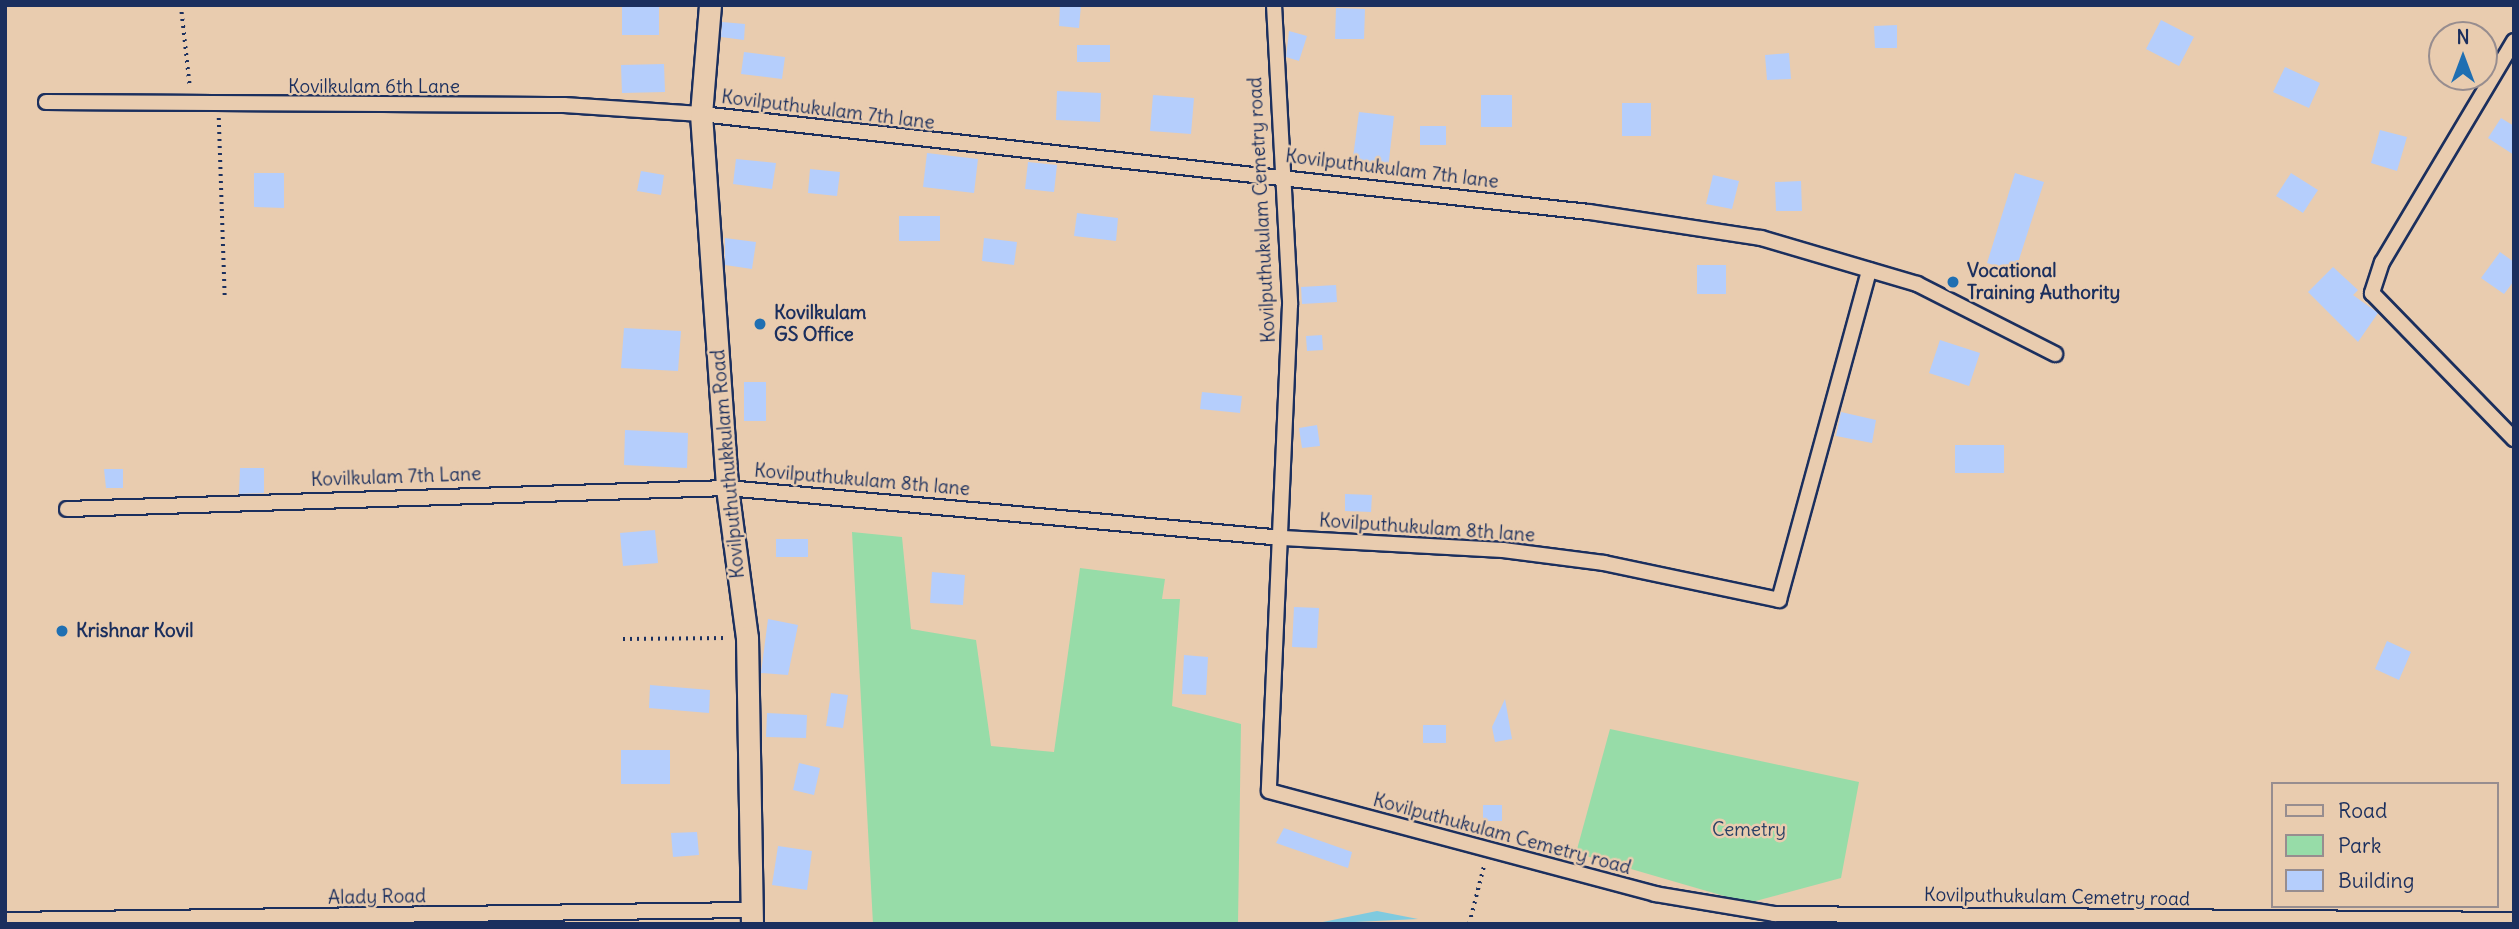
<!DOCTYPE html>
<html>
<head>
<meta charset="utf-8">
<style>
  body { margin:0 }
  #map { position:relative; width:2519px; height:929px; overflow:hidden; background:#e9ccaf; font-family:Delius,sans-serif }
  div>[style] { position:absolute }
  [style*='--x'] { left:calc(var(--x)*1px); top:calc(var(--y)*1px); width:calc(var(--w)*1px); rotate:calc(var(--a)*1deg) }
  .green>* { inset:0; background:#97dca8 }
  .water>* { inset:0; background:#7fcadf }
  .building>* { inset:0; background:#b5cefc }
  .path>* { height:3.5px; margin-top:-1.75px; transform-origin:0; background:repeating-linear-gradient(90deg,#1b2f5e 0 2px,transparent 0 7px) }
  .roads { filter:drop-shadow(2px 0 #1b2f5e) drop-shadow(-2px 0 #1b2f5e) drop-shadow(0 2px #1b2f5e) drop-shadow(0 -2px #1b2f5e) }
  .street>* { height:14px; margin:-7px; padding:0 7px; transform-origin:7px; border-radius:7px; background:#e9ccaf }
  .secondary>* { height:21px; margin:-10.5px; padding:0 10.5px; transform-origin:10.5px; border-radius:10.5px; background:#e9ccaf }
  .dots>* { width:19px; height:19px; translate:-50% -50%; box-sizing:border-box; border:4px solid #e9ccaf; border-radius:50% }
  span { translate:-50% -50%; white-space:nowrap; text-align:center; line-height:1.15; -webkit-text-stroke:5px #e9ccaf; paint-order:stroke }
  .street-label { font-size:19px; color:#1b2f5e }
  .poi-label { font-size:19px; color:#1b2f5e; font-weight:700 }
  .left { translate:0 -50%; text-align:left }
  .park-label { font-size:19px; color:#274065 }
  .frame { position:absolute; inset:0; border:7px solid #1b2f5e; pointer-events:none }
  .legend { position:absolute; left:2271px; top:782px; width:228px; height:126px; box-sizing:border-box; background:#e9ccaf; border:2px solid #978d8f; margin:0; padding:9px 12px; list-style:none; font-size:21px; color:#1b2f5e }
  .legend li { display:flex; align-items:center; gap:14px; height:35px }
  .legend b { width:35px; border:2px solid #978d8f }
  .north { position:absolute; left:2428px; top:21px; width:70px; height:70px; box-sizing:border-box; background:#e9ccaf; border:2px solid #978d8f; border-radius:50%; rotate:0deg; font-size:19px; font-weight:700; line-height:28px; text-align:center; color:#1b2f5e }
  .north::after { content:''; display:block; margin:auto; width:24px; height:32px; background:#1f6fb2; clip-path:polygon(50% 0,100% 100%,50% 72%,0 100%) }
</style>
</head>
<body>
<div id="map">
  <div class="green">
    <i style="clip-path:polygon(852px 532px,902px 537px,911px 629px,976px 640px,991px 746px,1054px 752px,1080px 568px,1165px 579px,1162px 599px,1180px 599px,1172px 706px,1241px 724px,1238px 924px,873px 924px)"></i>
    <i style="clip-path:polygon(1610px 729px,1859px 782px,1841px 878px,1748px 903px,1576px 853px)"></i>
  </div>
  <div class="water">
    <i style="clip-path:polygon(1377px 911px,1418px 919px,1313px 924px)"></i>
  </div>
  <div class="building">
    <i style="clip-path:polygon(622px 5px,659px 5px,659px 35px,622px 35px)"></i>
    <i style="clip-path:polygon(1060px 5px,1081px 5px,1079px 28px,1059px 26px)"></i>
    <i style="clip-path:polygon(1336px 8px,1365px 9px,1364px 39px,1335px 39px)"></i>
    <i style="clip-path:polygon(2161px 20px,2194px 37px,2179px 66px,2146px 49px)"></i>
    <i style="clip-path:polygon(722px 22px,745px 24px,744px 40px,721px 37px)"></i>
    <i style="clip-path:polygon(1897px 25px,1897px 48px,1875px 48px,1874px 26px)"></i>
    <i style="clip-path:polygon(1289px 31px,1307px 36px,1299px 61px,1286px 57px)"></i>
    <i style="clip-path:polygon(1077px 45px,1110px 45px,1110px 62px,1077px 62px)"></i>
    <i style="clip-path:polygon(744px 52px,785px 57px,782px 79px,741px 74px)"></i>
    <i style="clip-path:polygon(1789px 53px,1791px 79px,1767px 80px,1765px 55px)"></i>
    <i style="clip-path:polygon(664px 64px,665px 92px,622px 93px,621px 65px)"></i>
    <i style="clip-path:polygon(2285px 67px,2320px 83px,2309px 108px,2273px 92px)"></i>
    <i style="clip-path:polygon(1057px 91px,1101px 93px,1100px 122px,1056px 120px)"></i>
    <i style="clip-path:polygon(1153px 95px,1194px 98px,1191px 134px,1150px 131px)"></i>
    <i style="clip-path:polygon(1481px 95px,1512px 95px,1512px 127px,1481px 127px)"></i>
    <i style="clip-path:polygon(1622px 103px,1651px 103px,1651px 136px,1622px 136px)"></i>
    <i style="clip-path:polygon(1359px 112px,1394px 116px,1388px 169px,1352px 165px)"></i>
    <i style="clip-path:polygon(2501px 118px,2514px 126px,2514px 155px,2488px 138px)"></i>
    <i style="clip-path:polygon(1420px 126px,1446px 126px,1446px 145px,1420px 145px)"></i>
    <i style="clip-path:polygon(2380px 130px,2407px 137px,2397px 171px,2371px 163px)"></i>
    <i style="clip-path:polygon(927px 153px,978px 159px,974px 193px,923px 187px)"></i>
    <i style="clip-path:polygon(736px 159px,776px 163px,772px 189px,733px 184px)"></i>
    <i style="clip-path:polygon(1028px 162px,1057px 165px,1054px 192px,1025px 189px)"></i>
    <i style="clip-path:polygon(810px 169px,840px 172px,837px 196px,808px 193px)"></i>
    <i style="clip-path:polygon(641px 171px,664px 175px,661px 195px,637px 191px)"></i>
    <i style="clip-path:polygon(254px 173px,284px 173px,284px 208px,254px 207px)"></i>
    <i style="clip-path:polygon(2015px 173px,2044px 182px,2015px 272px,1987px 263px)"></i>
    <i style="clip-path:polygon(2291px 173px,2318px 190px,2303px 213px,2276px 196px)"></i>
    <i style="clip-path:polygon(1713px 175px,1739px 181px,1732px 209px,1706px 204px)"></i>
    <i style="clip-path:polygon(1801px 181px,1802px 211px,1776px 211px,1775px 182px)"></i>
    <i style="clip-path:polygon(1077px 213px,1118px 218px,1116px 241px,1074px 236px)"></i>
    <i style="clip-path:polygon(899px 216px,940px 216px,940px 241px,899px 241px)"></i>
    <i style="clip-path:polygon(725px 238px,756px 242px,752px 269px,725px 265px)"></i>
    <i style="clip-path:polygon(984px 238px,1017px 242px,1014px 265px,982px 261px)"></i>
    <i style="clip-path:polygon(2500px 252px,2514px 262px,2514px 281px,2504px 294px,2481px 278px)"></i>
    <i style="clip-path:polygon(1697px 265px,1726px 265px,1726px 294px,1697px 294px)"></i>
    <i style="clip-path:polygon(2333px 267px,2358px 290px,2353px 295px,2378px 313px,2358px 342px,2308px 292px)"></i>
    <i style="clip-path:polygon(1336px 285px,1337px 302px,1302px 304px,1301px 287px)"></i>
    <i style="clip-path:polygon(624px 328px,681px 331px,678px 371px,621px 368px)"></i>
    <i style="clip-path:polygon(1322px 335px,1323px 350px,1307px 351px,1306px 336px)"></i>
    <i style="clip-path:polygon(1940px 340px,1980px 353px,1969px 386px,1929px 373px)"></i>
    <i style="clip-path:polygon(744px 382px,766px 382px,766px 421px,744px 421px)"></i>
    <i style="clip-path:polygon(1202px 392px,1242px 396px,1240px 413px,1200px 409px)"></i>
    <i style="clip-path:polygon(1841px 412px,1876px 420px,1872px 443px,1836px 436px)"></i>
    <i style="clip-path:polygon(1317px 425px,1320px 446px,1302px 448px,1299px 428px)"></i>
    <i style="clip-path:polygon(625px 430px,688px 433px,687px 468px,624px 465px)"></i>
    <i style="clip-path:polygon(1955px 445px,2004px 445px,2004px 473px,1955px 473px)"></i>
    <i style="clip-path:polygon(240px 468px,264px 468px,264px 493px,239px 494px)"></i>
    <i style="clip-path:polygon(104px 469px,123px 469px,123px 488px,106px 488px)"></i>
    <i style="clip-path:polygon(1345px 494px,1372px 495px,1371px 512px,1345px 511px)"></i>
    <i style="clip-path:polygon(655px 530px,658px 563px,623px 566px,620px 533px)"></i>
    <i style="clip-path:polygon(776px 539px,808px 539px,808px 557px,776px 557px)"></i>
    <i style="clip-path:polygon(932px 572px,965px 575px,963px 605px,930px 603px)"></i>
    <i style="clip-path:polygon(1294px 607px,1319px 608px,1317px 648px,1292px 647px)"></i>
    <i style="clip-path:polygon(768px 619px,798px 625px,788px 675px,761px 673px)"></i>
    <i style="clip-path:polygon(2387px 641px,2411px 652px,2399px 680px,2375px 669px)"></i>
    <i style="clip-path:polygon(1184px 655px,1208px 657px,1206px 695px,1182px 694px)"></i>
    <i style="clip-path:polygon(650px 685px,710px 690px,709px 713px,649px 708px)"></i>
    <i style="clip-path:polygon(831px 693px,848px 695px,843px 728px,826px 726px)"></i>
    <i style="clip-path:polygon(1505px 699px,1512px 739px,1495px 742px,1492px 727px)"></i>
    <i style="clip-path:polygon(767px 713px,807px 715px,806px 738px,766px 737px)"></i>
    <i style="clip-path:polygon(1423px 725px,1446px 725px,1446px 743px,1423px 743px)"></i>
    <i style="clip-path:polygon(621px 750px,670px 750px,670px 784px,621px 784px)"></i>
    <i style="clip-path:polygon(799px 763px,820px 768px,814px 795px,793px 790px)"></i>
    <i style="clip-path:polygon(1483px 805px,1502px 805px,1502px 821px,1483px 821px)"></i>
    <i style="clip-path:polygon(1284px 828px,1352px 852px,1348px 868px,1276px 843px)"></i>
    <i style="clip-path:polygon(697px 832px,699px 855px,673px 857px,671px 833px)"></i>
    <i style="clip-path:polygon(778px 846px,812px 851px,807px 890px,772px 885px)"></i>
  </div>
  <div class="path">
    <i style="--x:181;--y:5;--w:81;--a:83.7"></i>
    <i style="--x:219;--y:118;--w:180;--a:88.1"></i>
    <i style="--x:623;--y:639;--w:104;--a:-0.6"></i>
    <i style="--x:1469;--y:924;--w:61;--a:-75.7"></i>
  </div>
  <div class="roads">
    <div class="street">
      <i style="--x:1274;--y:5;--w:300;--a:86.9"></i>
      <i style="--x:1290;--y:305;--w:486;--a:92.5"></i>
      <i style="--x:1269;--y:791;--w:400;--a:14.9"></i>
      <i style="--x:1655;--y:894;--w:121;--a:9.5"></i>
      <i style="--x:1774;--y:914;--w:740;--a:0.46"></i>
      <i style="--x:2514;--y:41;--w:257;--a:120.8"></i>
      <i style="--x:2382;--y:262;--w:33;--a:108"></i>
      <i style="--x:2372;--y:293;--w:204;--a:45.8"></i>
      <i style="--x:46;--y:102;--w:518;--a:0.33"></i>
      <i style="--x:564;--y:105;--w:137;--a:3.8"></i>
      <i style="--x:701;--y:114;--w:893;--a:6.3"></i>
      <i style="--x:1589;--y:212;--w:174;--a:8.6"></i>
      <i style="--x:1761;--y:238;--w:163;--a:16.4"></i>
      <i style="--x:1917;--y:284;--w:155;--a:26.9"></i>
      <i style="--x:67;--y:509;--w:660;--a:-1.82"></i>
      <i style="--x:727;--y:488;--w:558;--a:5.14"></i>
      <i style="--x:1283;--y:538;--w:220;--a:3.1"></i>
      <i style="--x:1503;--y:550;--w:102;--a:7.3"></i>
      <i style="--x:1604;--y:563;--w:179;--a:11.9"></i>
      <i style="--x:1779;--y:600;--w:342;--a:-74.7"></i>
      <i style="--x:5;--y:920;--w:744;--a:-0.77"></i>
    </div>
    <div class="secondary">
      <i style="--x:710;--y:5;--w:109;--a:94.7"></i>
      <i style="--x:701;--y:114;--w:375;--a:86"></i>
      <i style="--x:727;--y:488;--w:150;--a:82.4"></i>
      <i style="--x:747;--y:637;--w:287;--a:89"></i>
    </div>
  </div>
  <div class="dots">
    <i style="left:1953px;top:282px;background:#1f6fb2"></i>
    <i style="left:760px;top:324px;background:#1f6fb2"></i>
    <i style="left:62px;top:631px;background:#1f6fb2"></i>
  </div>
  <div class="street-label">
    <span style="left:374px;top:87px">Kovilkulam 6th Lane</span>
    <span style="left:828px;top:110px;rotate:7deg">Kovilputhukulam 7th lane</span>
    <span style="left:1392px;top:169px;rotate:7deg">Kovilputhukulam 7th lane</span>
    <span style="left:1262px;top:210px;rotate:-93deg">Kovilputhukulam Cemetry road</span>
    <span style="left:728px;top:464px;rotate:-95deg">Kovilputhuthukkulam Road</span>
    <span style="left:396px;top:477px;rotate:-2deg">Kovilkulam 7th Lane</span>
    <span style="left:862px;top:480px;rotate:5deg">Kovilputhukulam 8th lane</span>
    <span style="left:1427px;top:528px;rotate:4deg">Kovilputhukulam 8th lane</span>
    <span style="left:1502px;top:834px;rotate:15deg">Kovilputhukulam Cemetry road</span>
    <span style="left:377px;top:897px;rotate:-1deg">Alady Road</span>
    <span style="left:2057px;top:897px;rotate:1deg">Kovilputhukulam Cemetry road</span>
  </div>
  <div class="poi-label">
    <span class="left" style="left:1967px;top:282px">Vocational<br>Training Authority</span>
    <span class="left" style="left:774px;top:324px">Kovilkulam<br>GS Office</span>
    <span class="left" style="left:76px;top:631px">Krishnar Kovil</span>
  </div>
  <div class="park-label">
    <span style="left:1749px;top:830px">Cemetry</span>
  </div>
  <div class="frame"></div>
  <ul class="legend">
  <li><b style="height:9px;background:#e9ccaf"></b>Road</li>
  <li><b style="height:19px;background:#97dca8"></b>Park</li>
  <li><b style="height:19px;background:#b5cefc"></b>Building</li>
  </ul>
  <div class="north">N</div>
</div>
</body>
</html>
